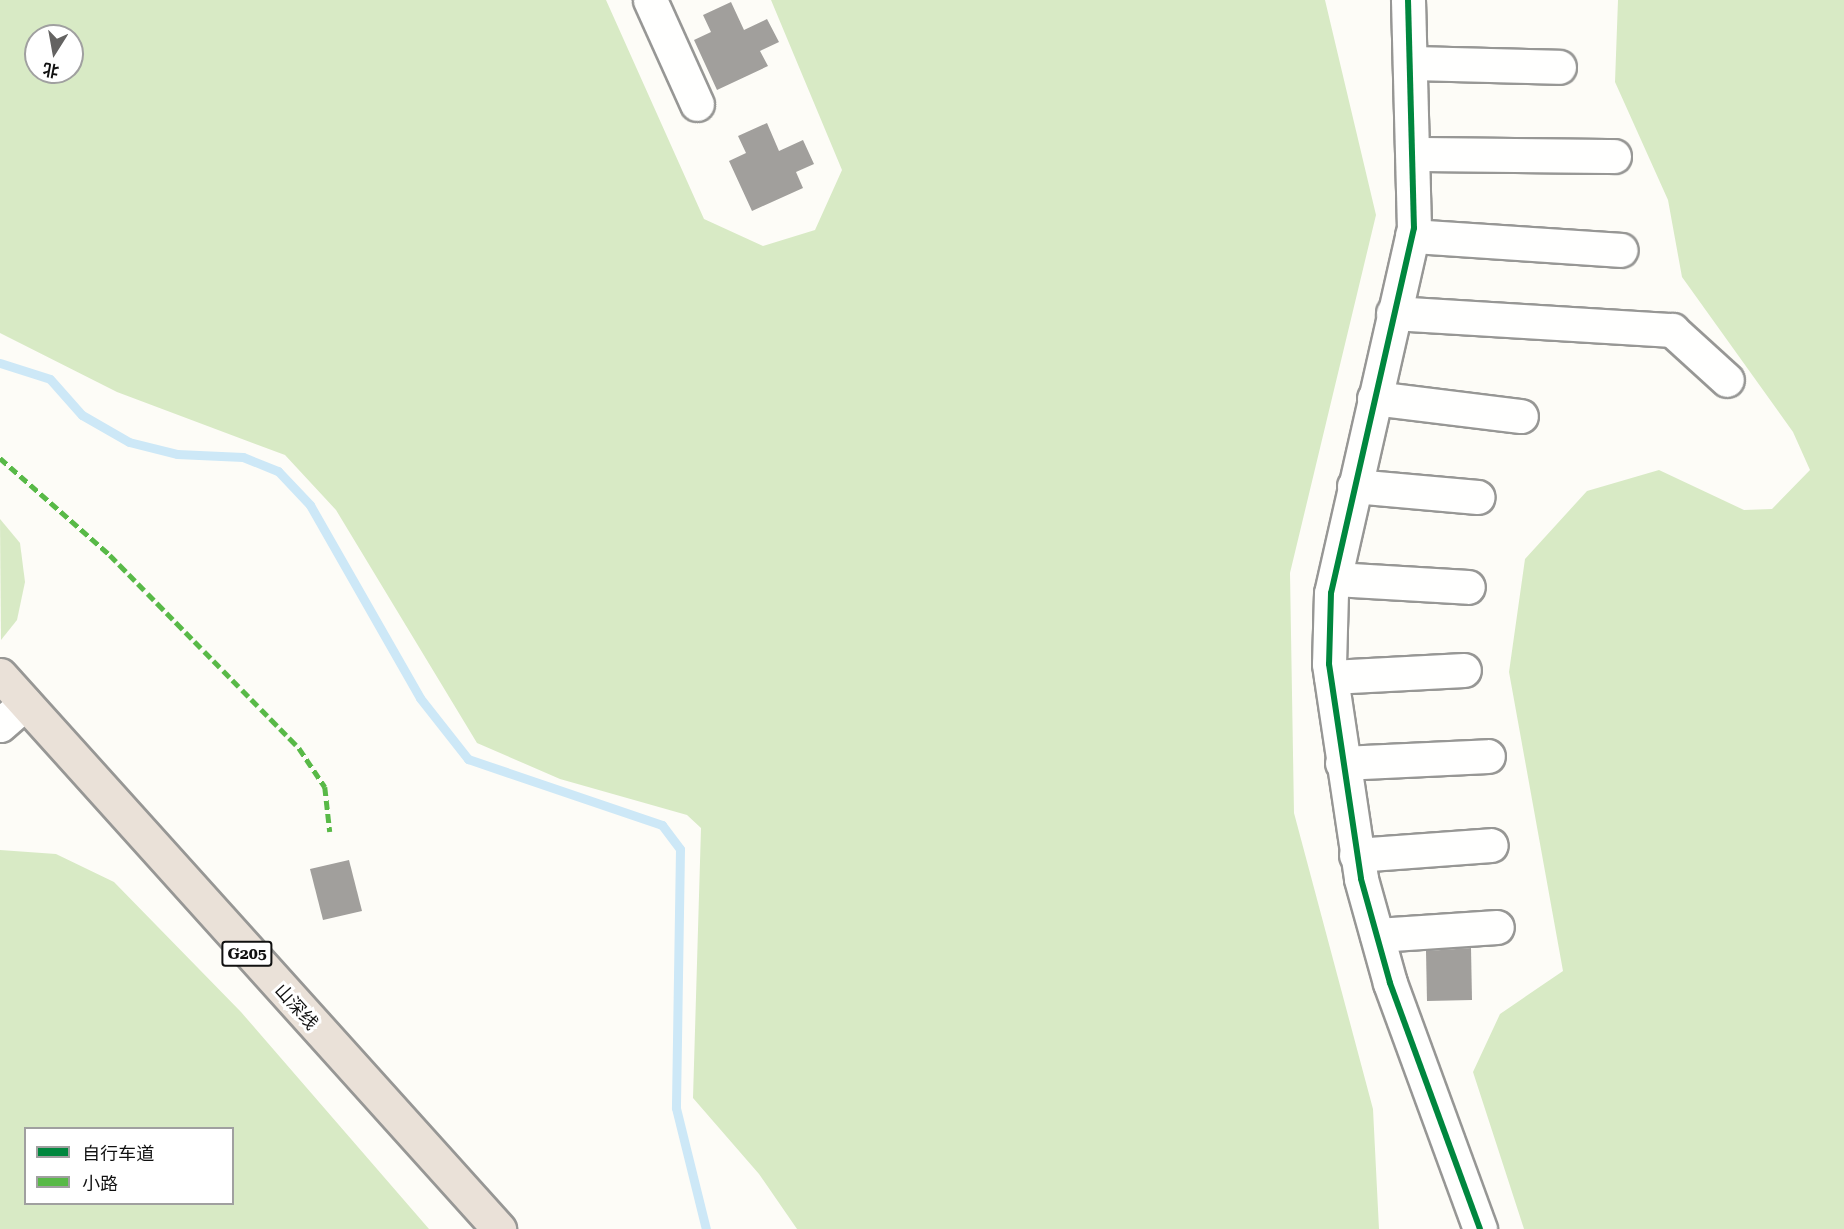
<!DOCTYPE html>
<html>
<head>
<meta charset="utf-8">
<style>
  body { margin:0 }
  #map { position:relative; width:1844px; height:1229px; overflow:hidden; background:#fdfcf7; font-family:"Roboto Serif","Noto Sans SC",serif }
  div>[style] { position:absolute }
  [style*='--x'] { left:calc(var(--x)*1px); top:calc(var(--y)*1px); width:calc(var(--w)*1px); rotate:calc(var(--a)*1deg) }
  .forest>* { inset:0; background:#d8eac5 }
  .stream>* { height:9px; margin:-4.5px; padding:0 4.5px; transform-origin:4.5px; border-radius:4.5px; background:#cde8f7 }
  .building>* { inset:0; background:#a19f9c }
  .roads { filter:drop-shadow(2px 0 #979795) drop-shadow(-2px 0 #979795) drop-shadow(0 2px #979795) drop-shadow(0 -2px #979795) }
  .minor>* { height:33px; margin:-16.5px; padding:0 16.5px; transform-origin:16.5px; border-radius:16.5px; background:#fffffe }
  .highway>* { height:33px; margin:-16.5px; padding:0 16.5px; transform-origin:16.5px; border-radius:16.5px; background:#eae1d8 }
  .quiet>* { height:4.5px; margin-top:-2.25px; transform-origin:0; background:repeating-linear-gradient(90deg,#58b947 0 9px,transparent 0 13.5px) }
  .cycleway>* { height:6px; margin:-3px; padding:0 3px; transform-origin:3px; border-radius:3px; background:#00873e }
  span { translate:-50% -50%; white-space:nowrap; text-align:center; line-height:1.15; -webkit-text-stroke:6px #fff; paint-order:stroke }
  .shield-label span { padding:2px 4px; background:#fff; border:2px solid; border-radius:4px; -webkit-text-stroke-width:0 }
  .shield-label { font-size:16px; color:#111; font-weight:700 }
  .street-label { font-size:18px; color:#111 }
  .legend { position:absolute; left:24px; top:1127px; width:210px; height:78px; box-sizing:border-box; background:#fff; border:2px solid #a0a0a0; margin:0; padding:8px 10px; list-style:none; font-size:18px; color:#111 }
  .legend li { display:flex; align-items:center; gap:12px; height:30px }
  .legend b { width:30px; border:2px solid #a0a0a0 }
  .north { position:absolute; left:24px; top:24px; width:60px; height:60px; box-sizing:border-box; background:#fff; border:2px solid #a0a0a0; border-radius:50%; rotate:191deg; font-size:16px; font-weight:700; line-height:24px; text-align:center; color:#111 }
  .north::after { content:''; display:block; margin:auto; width:21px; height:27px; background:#646362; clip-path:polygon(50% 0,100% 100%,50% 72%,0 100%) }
</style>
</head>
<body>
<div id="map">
  <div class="forest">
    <i style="clip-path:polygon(evenodd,0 0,606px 0,704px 219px,763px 246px,815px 230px,842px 170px,771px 0,1325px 0,1376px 215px,1290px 573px,1294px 813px,1373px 1109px,1379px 1229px,797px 1229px,759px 1174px,693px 1098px,701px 828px,687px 815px,560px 779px,477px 743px,336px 510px,285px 455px,117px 392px,0 333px,0 0,36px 36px,72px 36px,72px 72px,36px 72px,36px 36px)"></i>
    <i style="clip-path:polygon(1618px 0,1844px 0,1844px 1229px,1524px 1229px,1473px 1072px,1500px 1014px,1563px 971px,1509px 672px,1525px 559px,1587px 491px,1659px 470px,1744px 510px,1772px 509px,1810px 470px,1793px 432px,1682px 277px,1668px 200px,1615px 82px)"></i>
    <i style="clip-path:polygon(0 519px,20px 543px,25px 582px,17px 620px,1px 640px)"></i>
    <i style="clip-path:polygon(evenodd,0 850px,56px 854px,114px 882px,241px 1012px,429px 1229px,0 1229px,0 850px,232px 1128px,232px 1204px,26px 1204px,26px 1128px,232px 1128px)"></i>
  </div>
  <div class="stream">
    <i style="--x:0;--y:363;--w:52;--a:17.7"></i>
    <i style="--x:50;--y:379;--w:48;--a:48.4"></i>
    <i style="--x:82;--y:415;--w:54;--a:29.9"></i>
    <i style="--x:129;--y:442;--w:49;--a:14"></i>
    <i style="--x:177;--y:454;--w:66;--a:2.6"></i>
    <i style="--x:243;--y:457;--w:38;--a:22"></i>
    <i style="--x:278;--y:471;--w:47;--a:46.7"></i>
    <i style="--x:310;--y:505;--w:222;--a:60.3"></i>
    <i style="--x:420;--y:698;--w:78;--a:51.8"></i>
    <i style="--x:468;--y:759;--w:205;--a:18.8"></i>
    <i style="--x:662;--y:825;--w:30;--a:53"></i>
    <i style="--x:680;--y:849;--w:259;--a:90.9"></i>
    <i style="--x:676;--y:1108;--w:125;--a:76.1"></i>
  </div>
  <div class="building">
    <i style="clip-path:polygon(731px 2px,744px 30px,767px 19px,779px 42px,760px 51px,768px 66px,717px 90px,694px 40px,711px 32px,703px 15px)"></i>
    <i style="clip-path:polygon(767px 123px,779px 151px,803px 140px,814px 164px,796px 172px,803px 188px,752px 211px,729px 161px,746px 153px,738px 136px)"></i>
    <i style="clip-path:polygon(349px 860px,362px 911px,323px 920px,310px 869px)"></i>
    <i style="clip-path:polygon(1471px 948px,1472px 1000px,1427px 1001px,1426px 951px)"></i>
  </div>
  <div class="roads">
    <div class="minor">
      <i style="--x:650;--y:0;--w:114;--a:65.7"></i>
      <i style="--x:1408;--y:0;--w:228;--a:88.5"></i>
      <i style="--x:1414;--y:228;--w:374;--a:102.8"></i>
      <i style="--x:1331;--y:593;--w:71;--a:91.6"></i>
      <i style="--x:1329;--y:664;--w:217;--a:81.5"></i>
      <i style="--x:1361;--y:879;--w:108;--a:74.4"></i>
      <i style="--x:1390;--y:983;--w:262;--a:69.9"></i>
      <i style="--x:1411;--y:63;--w:148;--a:1.5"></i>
      <i style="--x:1415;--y:154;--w:199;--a:0.6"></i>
      <i style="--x:1412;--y:236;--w:209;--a:3.8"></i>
      <i style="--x:1393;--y:313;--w:280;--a:3.5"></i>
      <i style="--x:1672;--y:330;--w:74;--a:42.3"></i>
      <i style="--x:1374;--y:398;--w:148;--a:7"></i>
      <i style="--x:1354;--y:486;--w:124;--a:5.1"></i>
      <i style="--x:1335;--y:579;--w:133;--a:3.4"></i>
      <i style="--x:1331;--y:677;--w:133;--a:-3"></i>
      <i style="--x:0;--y:725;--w:33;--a:-41"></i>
      <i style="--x:1342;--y:763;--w:146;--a:-2.7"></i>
      <i style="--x:1356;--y:855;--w:135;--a:-4.2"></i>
      <i style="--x:1377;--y:935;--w:120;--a:-3.8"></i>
    </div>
    <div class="highway">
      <i style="--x:0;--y:675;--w:746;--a:47.99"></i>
    </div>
  </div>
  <div class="quiet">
    <i style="--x:0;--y:458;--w:147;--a:41.4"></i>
    <i style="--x:110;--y:555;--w:270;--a:45.6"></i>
    <i style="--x:299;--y:748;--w:47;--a:56.3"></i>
    <i style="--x:325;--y:787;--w:45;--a:83.7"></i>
  </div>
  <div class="cycleway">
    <i style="--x:1408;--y:0;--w:228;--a:88.5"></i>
    <i style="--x:1414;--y:228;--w:374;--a:102.8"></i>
    <i style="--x:1331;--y:593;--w:71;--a:91.6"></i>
    <i style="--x:1329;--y:664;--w:217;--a:81.5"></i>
    <i style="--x:1361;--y:879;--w:108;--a:74.4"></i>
    <i style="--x:1390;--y:983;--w:262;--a:69.9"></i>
  </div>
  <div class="shield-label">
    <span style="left:247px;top:954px">G205</span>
  </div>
  <div class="street-label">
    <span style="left:296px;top:1007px;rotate:48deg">山深线</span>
  </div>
  <ul class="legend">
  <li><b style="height:8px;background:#00873e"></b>自行车道</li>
  <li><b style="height:8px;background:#58b947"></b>小路</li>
  </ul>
  <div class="north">北</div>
</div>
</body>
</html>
